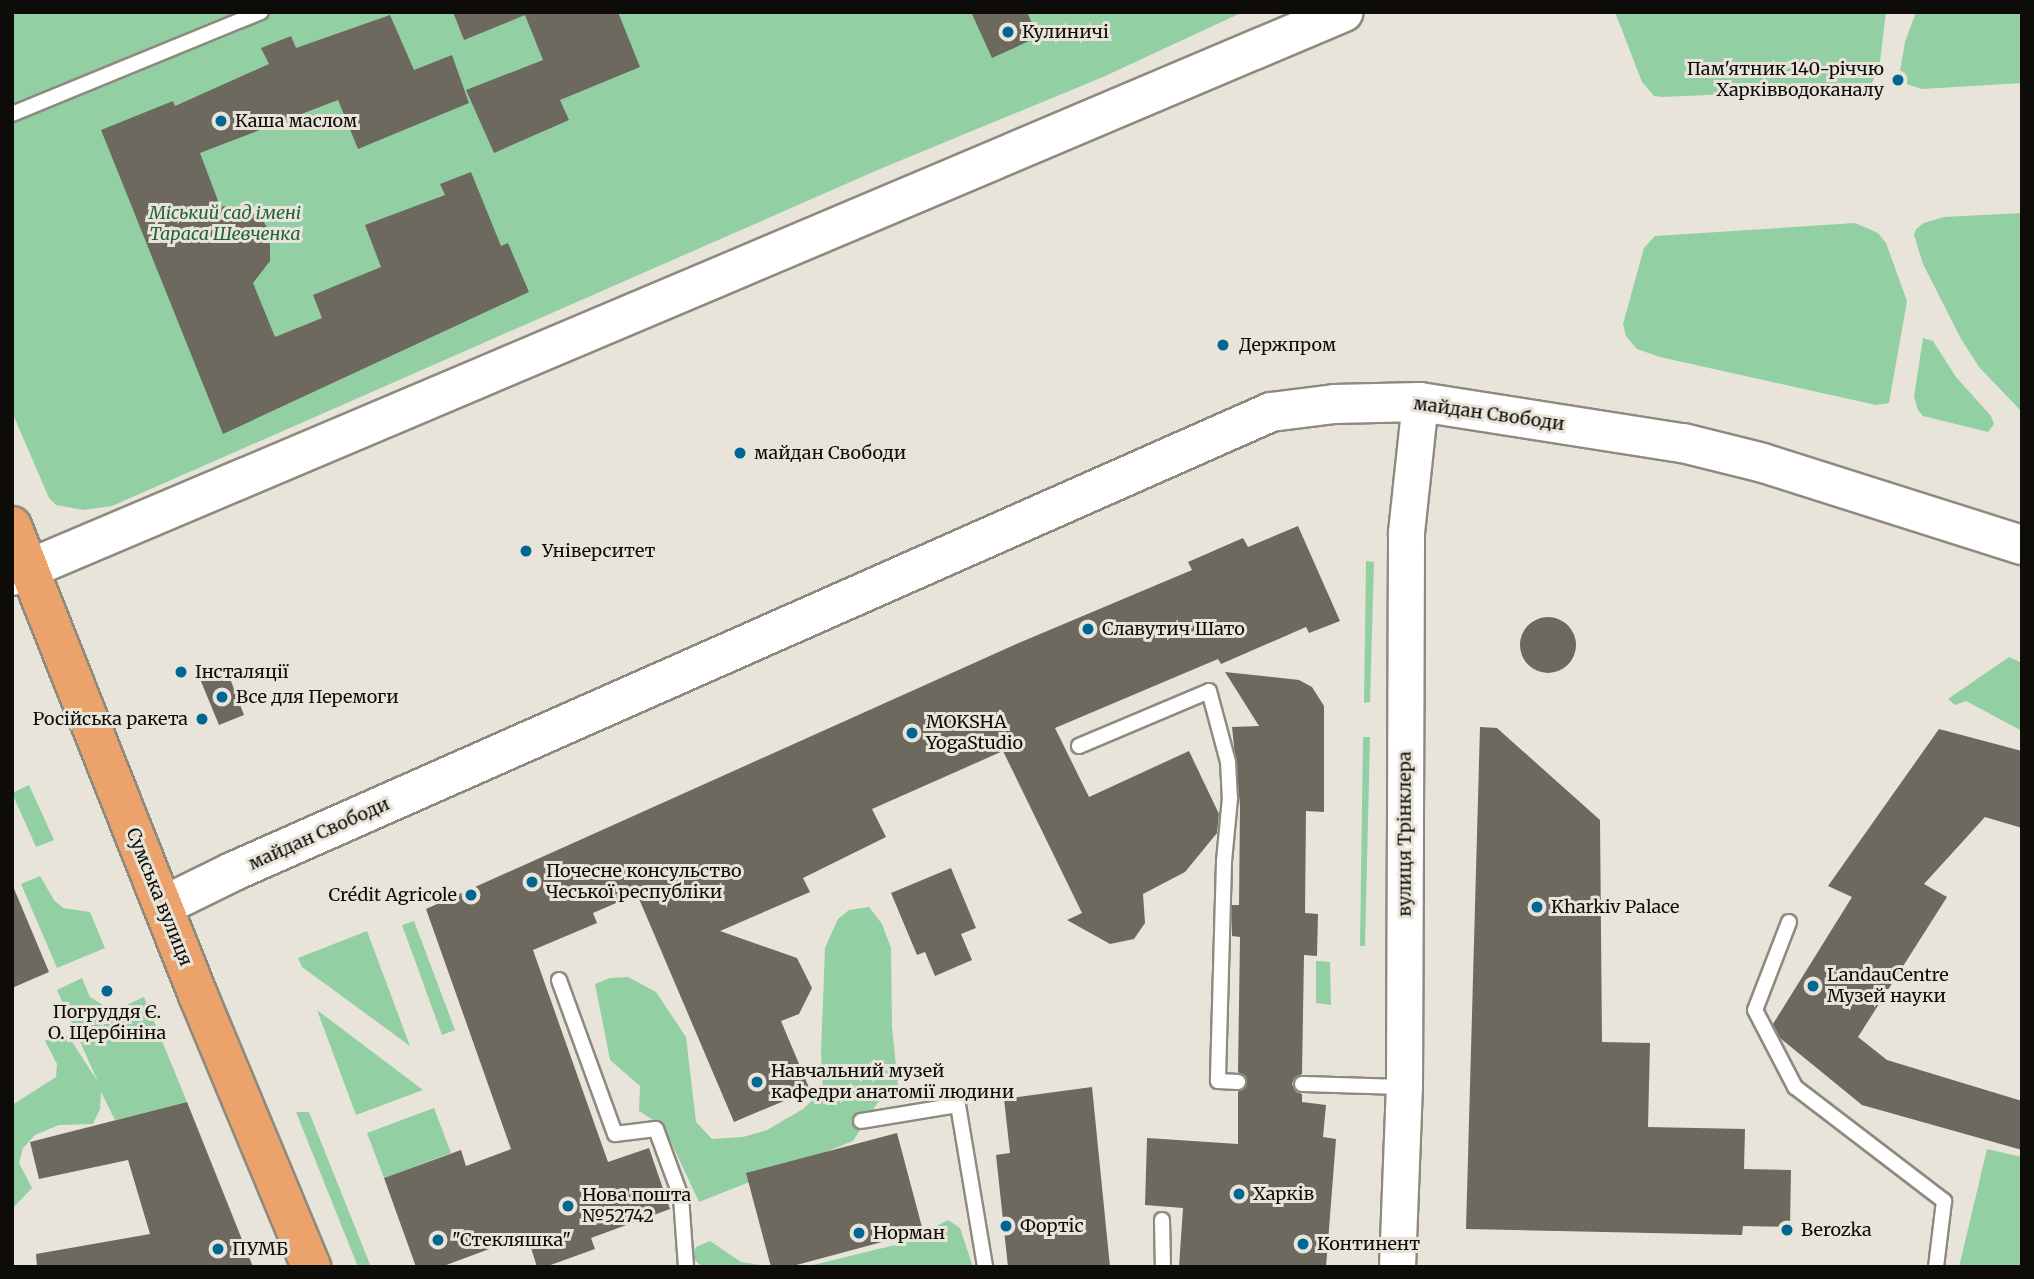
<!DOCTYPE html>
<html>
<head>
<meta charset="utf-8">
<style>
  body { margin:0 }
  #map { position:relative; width:2034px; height:1279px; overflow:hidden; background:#e9e4d9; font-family:Merriweather,serif }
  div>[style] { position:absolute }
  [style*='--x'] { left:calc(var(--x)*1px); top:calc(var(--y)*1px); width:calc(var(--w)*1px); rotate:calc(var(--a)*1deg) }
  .green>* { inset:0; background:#92d0a4 }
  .building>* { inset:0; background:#6d695f }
  .round { border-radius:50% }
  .roads { filter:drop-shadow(2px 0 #8f8a7f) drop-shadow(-2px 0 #8f8a7f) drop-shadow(0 2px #8f8a7f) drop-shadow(0 -2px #8f8a7f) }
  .service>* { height:14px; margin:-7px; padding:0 7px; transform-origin:7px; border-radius:7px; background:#fff }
  .tertiary>* { height:35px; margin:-17.5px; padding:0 17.5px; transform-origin:17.5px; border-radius:17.5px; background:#fff }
  .secondary>* { height:38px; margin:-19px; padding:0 19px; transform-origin:19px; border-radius:19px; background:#fff }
  .primary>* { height:38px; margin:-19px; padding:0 19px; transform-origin:19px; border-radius:19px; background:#eca26b }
  .dots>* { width:19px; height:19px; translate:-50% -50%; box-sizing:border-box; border:4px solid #e9e4d9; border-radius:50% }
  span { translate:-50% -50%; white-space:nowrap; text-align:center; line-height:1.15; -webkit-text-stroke:6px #e9e4d9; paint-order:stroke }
  .poi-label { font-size:18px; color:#0e0c09 }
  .left { translate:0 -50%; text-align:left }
  .right { translate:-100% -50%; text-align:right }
  .park-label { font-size:18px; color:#20643b; font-style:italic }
  .street-label { font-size:18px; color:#0e0c09 }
  .frame { position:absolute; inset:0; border:14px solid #0e0c09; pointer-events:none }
</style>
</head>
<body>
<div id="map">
  <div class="green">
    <i style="clip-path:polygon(12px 12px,1243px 12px,1103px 77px,880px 169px,112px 506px,83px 510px,56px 505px,49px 498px,12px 412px)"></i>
    <i style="clip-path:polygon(1615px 12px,1886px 12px,1879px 70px,1871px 84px,1861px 88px,1662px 97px,1654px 96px,1642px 82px)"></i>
    <i style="clip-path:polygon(1916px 12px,2022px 12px,2022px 83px,1922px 89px,1906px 84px,1900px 71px,1905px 42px)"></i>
    <i style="clip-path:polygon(2022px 213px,2022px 412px,1979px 367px,1961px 339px,1923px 264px,1914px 235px,1916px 229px,1924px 223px,1944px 217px)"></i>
    <i style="clip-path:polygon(1855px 223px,1878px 233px,1886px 243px,1907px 301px,1889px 403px,1876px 405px,1660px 357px,1637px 349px,1626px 336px,1623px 324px,1644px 248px,1655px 236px)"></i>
    <i style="clip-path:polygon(1923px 338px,1933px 341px,1956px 377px,1991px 416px,1994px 424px,1988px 432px,1923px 416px,1918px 410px,1914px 397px)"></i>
    <i style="clip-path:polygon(1366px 561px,1374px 562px,1370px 702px,1364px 703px)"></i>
    <i style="clip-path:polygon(2009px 657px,2022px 663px,2022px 731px,1966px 701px,1955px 705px,1948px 699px)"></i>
    <i style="clip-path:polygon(1363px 737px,1370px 737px,1365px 946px,1360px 946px)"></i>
    <i style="clip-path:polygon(29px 785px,54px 840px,36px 847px,12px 793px)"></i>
    <i style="clip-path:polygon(40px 876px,54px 900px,63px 908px,90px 912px,105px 948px,57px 968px,21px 884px)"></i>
    <i style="clip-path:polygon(869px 907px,882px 924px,891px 948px,892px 1027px,899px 1094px,878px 1102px,853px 1141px,699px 1202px,664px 1127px,639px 1111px,640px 1086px,610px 1060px,595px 984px,610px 978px,628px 977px,656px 992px,686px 1037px,696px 1122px,712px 1139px,743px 1137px,767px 1130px,803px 1109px,823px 1090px,821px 1053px,825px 948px,838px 919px,849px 910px)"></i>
    <i style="clip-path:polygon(414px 921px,455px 1030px,442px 1035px,402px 925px)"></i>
    <i style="clip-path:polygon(367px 931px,410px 1046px,302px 967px,298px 958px)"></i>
    <i style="clip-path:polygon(1316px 961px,1330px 962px,1331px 1005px,1316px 1003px)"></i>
    <i style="clip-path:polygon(82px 978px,90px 997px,113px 1011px,144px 997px,187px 1102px,115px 1120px,101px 1092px,100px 1109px,93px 1124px,59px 1125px,35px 1135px,23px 1148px,19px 1163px,32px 1188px,12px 1209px,12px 1105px,56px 1077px,57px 1064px,45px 1041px,60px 1033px,69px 1037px,98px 1082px,57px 990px)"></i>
    <i style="clip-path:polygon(317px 1010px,423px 1090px,356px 1115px)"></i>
    <i style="clip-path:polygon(434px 1108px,451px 1153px,384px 1178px,367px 1133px)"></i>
    <i style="clip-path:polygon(296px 1112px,309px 1112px,371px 1267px,358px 1267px)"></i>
    <i style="clip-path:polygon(1987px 1149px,2022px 1157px,2022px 1267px,1959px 1267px)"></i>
    <i style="clip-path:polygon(948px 1220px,960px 1228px,973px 1267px,805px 1267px,907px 1242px)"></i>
    <i style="clip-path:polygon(710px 1241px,741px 1262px,775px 1267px,702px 1267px,691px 1256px,696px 1247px)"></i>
  </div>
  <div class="building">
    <i style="clip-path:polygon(453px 12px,618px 12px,640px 67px,560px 100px,569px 120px,494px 153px,466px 90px,543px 60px,525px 15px,464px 40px)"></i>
    <i style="clip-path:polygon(971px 12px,1027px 12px,1038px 37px,992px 58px)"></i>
    <i style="clip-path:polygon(390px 15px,414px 70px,452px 55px,469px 103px,358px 149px,338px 100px,200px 153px,220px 206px,241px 208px,253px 213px,264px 222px,270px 234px,270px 261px,253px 283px,275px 337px,322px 318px,313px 295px,381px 267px,365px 225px,445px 195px,440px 184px,471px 172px,501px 246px,508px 243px,529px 292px,223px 434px,101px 130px,173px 101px,175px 106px,269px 64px,261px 48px,291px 36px,296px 48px)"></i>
    <i style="clip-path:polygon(1298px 526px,1340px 621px,1309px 633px,1306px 627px,1221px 664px,1218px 659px,1055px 728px,1089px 797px,1189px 751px,1219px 814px,1217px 833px,1185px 872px,1143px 894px,1145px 923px,1134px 939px,1110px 944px,1067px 920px,1082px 913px,1003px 751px,872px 809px,886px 837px,803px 878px,810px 892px,720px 931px,797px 958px,812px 988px,799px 1014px,781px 1021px,810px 1090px,734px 1122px,637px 894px,593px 913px,597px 923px,533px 950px,608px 1162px,649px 1148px,670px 1209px,591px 1238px,595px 1249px,545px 1267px,537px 1267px,527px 1235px,441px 1267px,416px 1267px,384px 1178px,461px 1150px,466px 1166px,511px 1149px,426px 909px,1021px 642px,1192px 570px,1188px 562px,1243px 538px,1248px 547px)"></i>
    <i class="round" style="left:1520px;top:617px;width:56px;height:56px"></i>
    <i style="clip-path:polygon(226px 668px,244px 715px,219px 725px,200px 679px)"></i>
    <i style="clip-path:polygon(1225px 672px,1299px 680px,1312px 687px,1324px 706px,1324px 812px,1306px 811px,1305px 913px,1318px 914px,1317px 956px,1304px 955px,1302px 1074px,1294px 1078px,1292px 1084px,1296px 1092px,1302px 1094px,1302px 1102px,1326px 1105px,1323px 1137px,1336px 1139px,1326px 1267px,1179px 1267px,1183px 1208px,1145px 1205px,1147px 1138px,1238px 1144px,1238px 1092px,1247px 1083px,1246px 1077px,1238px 1072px,1240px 937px,1232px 936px,1232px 905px,1239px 905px,1240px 805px,1232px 727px,1259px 726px)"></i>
    <i style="clip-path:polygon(1480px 727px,1497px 728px,1600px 820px,1602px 1042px,1650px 1043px,1648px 1127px,1745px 1129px,1744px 1169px,1791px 1170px,1790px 1227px,1743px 1226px,1742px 1235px,1466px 1229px)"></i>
    <i style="clip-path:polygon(1939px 729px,2022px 751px,2022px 828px,1985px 817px,1924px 884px,1947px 897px,1858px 1037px,1887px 1060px,2022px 1101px,2022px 1150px,1862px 1105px,1780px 1038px,1773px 1024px,1852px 897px,1828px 886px)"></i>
    <i style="clip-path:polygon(951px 868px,976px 928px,961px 934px,972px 960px,935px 976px,925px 952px,917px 955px,891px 893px)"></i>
    <i style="clip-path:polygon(12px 884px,49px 972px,12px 988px)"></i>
    <i style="clip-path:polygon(1092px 1087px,1110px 1267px,1008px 1267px,996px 1155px,1010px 1153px,1004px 1099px)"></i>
    <i style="clip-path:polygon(187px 1102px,253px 1267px,37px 1267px,36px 1254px,150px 1234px,128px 1160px,39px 1179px,30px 1142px)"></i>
    <i style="clip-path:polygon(897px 1133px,923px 1231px,789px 1267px,771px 1267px,746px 1173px)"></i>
  </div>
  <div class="roads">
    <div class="service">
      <i style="--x:12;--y:114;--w:269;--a:-22.3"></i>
      <i style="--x:1079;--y:746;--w:141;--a:-22.9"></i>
      <i style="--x:1209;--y:691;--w:73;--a:75"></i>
      <i style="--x:1228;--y:762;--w:36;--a:87"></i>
      <i style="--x:1230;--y:798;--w:64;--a:95.4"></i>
      <i style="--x:1224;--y:862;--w:219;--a:91.6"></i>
      <i style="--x:1218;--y:1081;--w:20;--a:3"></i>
      <i style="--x:1789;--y:922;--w:94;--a:111.1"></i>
      <i style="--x:1755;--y:1010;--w:87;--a:62.5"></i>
      <i style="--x:1795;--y:1087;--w:188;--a:37.4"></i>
      <i style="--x:1944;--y:1201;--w:66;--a:96.9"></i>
      <i style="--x:559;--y:980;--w:164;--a:70"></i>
      <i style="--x:615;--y:1134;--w:41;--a:-7"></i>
      <i style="--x:656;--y:1129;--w:72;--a:69.8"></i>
      <i style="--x:681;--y:1197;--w:70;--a:85.9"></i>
      <i style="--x:1302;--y:1084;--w:101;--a:1.7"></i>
      <i style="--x:861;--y:1121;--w:98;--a:-9.4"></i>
      <i style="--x:958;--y:1105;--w:164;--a:80.5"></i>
      <i style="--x:1162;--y:1220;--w:47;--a:88.8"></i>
    </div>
    <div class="tertiary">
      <i style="--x:1397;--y:1267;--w:180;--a:-87.8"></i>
      <i style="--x:1404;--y:1087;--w:555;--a:-89.79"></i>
      <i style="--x:1406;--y:532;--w:131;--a:-83.9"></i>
    </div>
    <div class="secondary">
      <i style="--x:12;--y:576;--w:1446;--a:-22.95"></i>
      <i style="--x:163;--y:906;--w:77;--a:-26.2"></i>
      <i style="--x:232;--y:872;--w:1136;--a:-23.88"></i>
      <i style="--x:1271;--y:412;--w:64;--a:-7.2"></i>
      <i style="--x:1334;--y:404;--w:86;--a:-1.3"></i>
      <i style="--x:1420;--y:402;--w:266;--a:8.9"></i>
      <i style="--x:1683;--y:443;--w:82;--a:14"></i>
      <i style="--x:1763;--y:463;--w:272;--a:17.6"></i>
    </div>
    <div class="primary">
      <i style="--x:12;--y:526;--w:505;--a:68.37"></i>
      <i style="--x:198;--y:995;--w:295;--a:67.4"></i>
    </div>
  </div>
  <div class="dots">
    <i style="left:1008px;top:32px;background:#006795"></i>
    <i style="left:1898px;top:80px;background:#006795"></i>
    <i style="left:221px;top:121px;background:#006795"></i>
    <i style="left:1223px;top:345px;background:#006795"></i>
    <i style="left:740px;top:453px;background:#006795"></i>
    <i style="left:526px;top:551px;background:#006795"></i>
    <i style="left:1088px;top:629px;background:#006795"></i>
    <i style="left:181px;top:672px;background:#006795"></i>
    <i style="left:222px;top:697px;background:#006795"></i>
    <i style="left:202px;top:719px;background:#006795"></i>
    <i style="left:912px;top:733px;background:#006795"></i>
    <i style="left:532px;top:882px;background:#006795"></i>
    <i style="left:471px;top:895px;background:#006795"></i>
    <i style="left:1537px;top:907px;background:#006795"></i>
    <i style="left:1813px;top:986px;background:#006795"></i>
    <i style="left:107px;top:991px;background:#006795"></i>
    <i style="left:757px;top:1082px;background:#006795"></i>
    <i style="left:1239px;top:1194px;background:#006795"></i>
    <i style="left:568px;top:1206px;background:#006795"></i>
    <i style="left:1006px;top:1226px;background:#006795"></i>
    <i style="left:1787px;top:1230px;background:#006795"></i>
    <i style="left:859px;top:1233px;background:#006795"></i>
    <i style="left:438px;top:1240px;background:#006795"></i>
    <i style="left:1303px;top:1244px;background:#006795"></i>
    <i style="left:218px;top:1249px;background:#006795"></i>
  </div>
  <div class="poi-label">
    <span class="left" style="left:1022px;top:32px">Кулиничі</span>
    <span class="right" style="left:1884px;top:80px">Пам'ятник 140-річчю<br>Харківводоканалу</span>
    <span class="left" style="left:235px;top:121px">Каша маслом</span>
    <span class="left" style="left:1239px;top:345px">Держпром</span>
    <span class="left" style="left:754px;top:453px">майдан Свободи</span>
    <span class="left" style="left:542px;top:551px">Університет</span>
    <span class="left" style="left:1102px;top:629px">Славутич Шато</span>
    <span class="left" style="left:195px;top:672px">Інсталяції</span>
    <span class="left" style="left:236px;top:697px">Все для Перемоги</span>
    <span class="right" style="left:188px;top:719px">Російська ракета</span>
    <span class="left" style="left:926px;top:733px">MOKSHA<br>YogaStudio</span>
    <span class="left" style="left:546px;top:882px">Почесне консульство<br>Чеської республіки</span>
    <span class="right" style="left:457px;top:895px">Crédit Agricole</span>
    <span class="left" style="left:1551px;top:907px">Kharkiv Palace</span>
    <span class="left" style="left:1827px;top:986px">LandauCentre<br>Музей науки</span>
    <span style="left:107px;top:1023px">Погруддя Є.<br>О. Щербініна</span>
    <span class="left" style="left:771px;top:1082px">Навчальний музей<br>кафедри анатомії людини</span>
    <span class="left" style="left:1253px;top:1194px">Харків</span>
    <span class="left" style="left:582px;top:1206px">Нова пошта<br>№52742</span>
    <span class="left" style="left:1020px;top:1226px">Фортiс</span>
    <span class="left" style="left:1801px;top:1230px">Berozka</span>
    <span class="left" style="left:873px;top:1233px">Норман</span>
    <span class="left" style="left:452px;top:1240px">"Стекляшка"</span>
    <span class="left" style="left:1317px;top:1244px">Континент</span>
    <span class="left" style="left:232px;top:1249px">ПУМБ</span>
  </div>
  <div class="park-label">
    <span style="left:225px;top:224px">Міський сад імені<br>Тараса Шевченка</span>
  </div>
  <div class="street-label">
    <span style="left:1489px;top:414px;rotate:8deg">майдан Свободи</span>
    <span style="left:319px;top:834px;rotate:-24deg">майдан Свободи</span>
    <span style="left:1405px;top:834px;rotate:-90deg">вулиця Трінклера</span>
    <span style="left:159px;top:897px;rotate:68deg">Сумська вулиця</span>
  </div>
  <div class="frame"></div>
</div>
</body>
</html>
